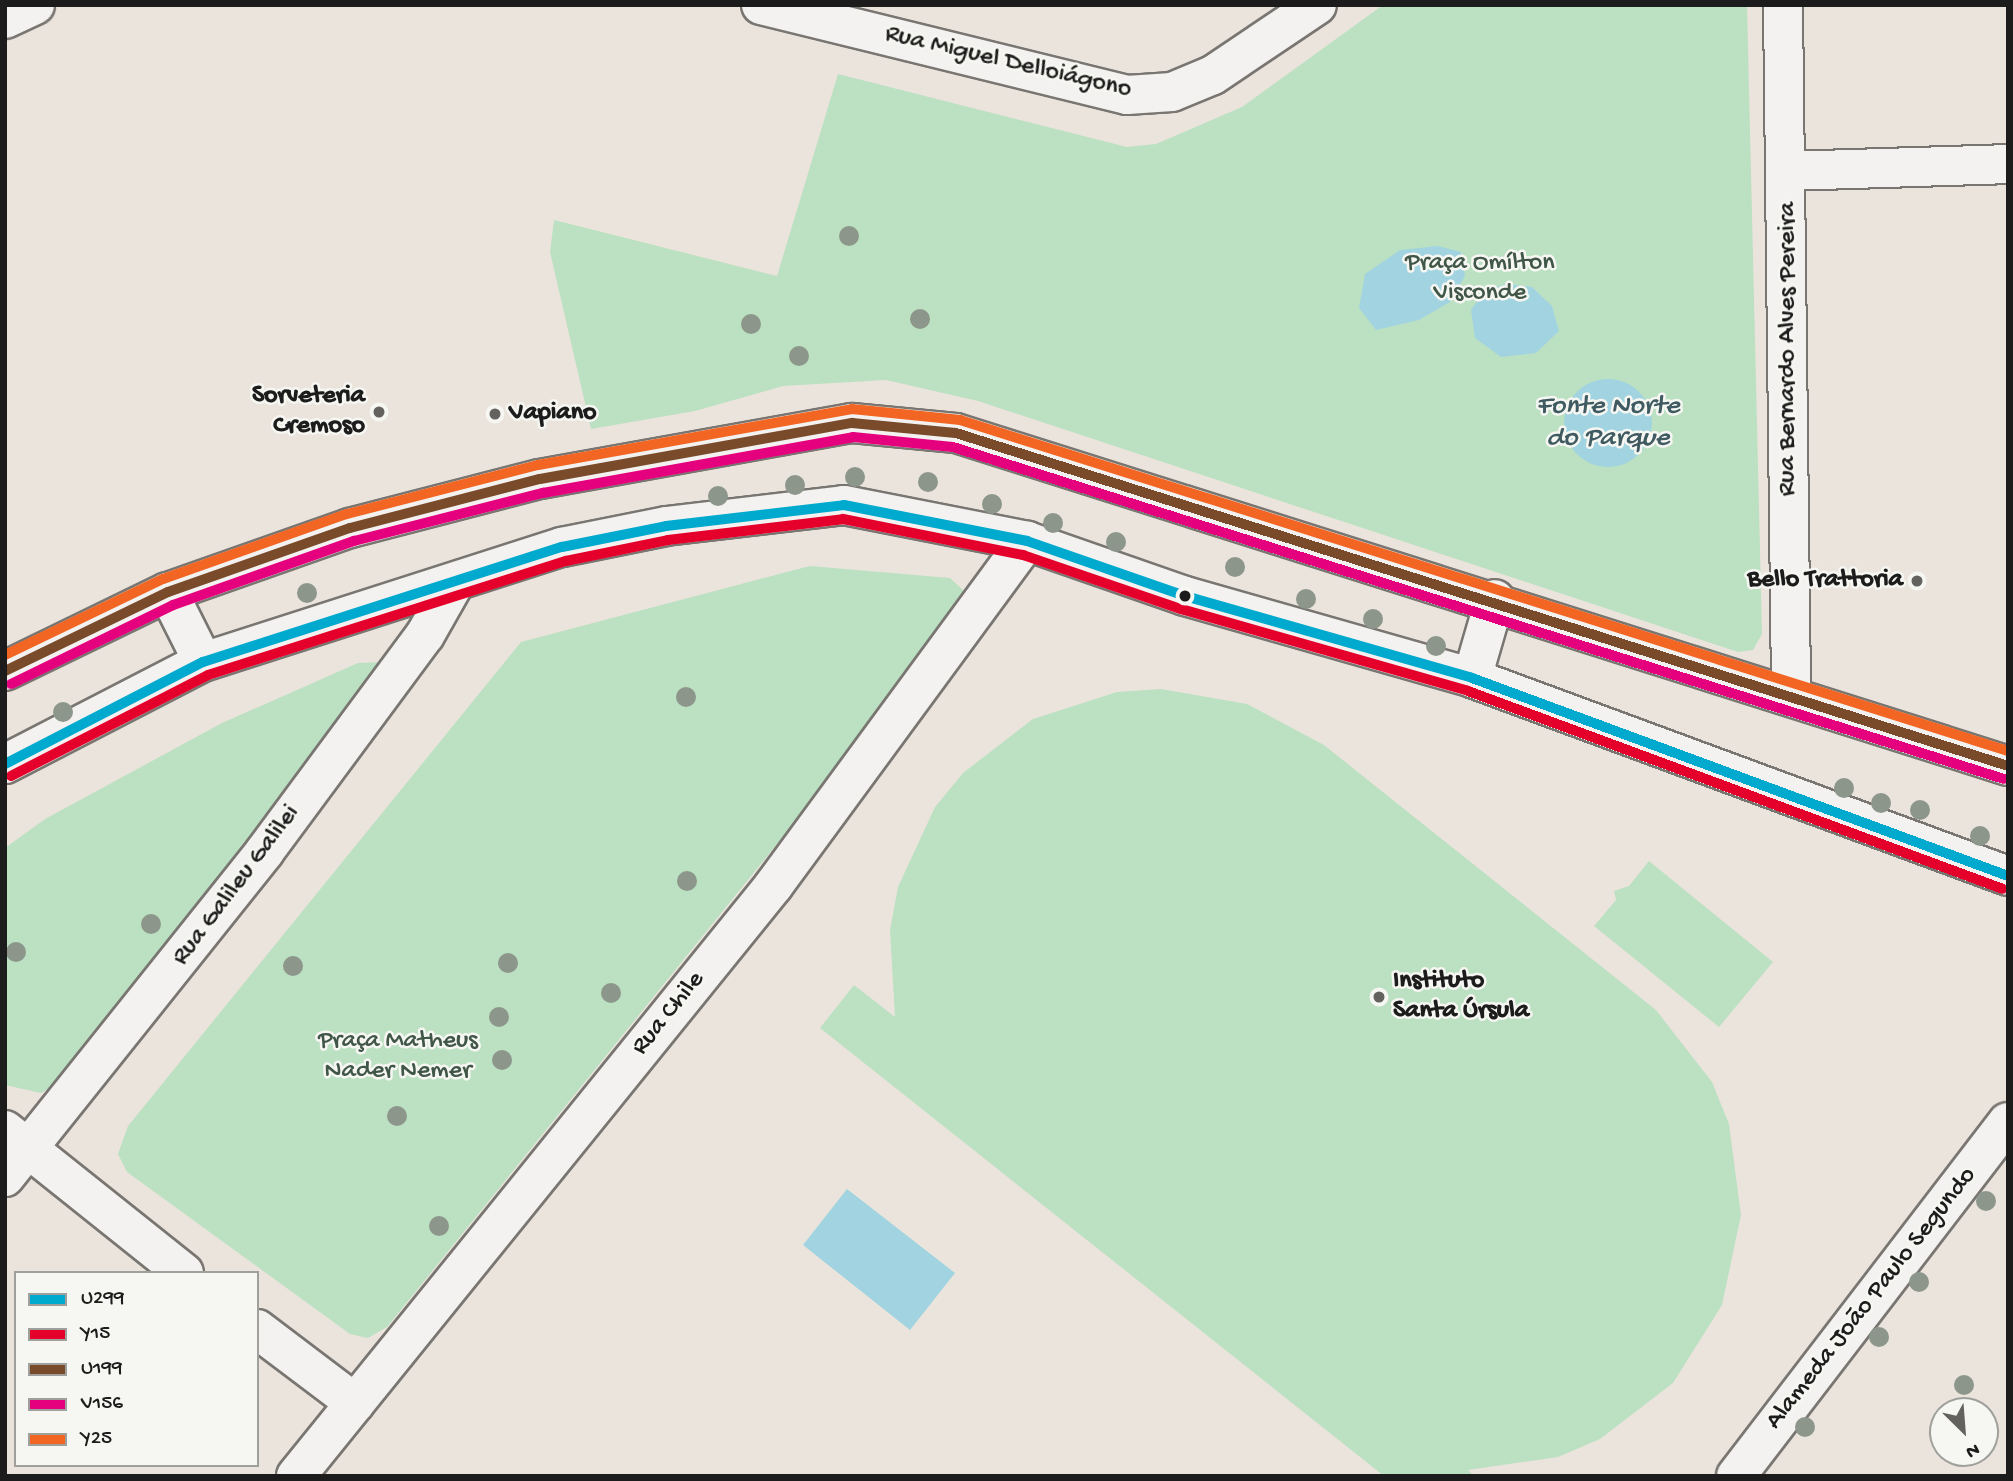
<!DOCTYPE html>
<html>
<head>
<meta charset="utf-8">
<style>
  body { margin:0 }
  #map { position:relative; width:2013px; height:1481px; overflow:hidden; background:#ebe4dc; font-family:"Gochi Hand",sans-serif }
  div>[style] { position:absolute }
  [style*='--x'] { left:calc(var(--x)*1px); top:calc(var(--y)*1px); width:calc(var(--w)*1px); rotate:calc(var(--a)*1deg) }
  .green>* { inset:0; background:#bce0c2 }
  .water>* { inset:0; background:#a1d4e0 }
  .round { border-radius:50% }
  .roads { filter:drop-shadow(2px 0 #797672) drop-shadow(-2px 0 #797672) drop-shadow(0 2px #797672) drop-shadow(0 -2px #797672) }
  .minor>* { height:38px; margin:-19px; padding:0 19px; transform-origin:19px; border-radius:19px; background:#f4f2f0 }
  .major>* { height:38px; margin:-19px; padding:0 19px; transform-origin:19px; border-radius:19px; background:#f4f2f0 }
  .bus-1>* { height:10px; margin:-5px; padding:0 5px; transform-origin:5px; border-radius:5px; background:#00a9ce }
  .bus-2>* { height:10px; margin:-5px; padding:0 5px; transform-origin:5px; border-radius:5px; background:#e4002b }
  .bus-3>* { height:10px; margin:-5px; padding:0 5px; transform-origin:5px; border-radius:5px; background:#7a4b2a }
  .bus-4>* { height:10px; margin:-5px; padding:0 5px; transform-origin:5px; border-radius:5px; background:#e5007d }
  .bus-5>* { height:10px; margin:-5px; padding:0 5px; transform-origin:5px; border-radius:5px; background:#f26522 }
  .trees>* { width:20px; height:20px; margin:-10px; border-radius:50%; background:#8d968a }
  .dots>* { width:19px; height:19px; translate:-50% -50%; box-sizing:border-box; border:4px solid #f6f6f2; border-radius:50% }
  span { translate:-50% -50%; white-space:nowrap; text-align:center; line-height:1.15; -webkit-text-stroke:5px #f6f6f2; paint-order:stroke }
  .street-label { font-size:26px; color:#1c1c1c }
  .park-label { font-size:26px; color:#405647 }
  .poi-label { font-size:26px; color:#1c1c1c; font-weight:700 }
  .right { translate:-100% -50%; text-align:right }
  .left { translate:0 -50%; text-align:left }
  .water-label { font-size:28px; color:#3f5a61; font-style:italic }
  .frame { position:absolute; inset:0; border:7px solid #1c1c1c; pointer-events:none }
  .legend { position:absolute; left:14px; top:1271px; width:245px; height:196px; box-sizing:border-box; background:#f6f6f2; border:2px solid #9f9f9c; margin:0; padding:9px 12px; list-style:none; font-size:21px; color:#1c1c1c }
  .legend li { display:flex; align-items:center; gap:14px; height:35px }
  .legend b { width:35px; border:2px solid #9f9f9c }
  .north { position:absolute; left:1929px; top:1397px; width:70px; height:70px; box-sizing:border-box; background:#f6f6f2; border:2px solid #9f9f9c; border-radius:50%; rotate:155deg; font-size:19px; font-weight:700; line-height:28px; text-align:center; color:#1c1c1c }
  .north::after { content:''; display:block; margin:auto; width:24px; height:32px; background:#64625f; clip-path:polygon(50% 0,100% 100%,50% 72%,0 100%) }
</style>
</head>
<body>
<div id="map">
  <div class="green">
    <i style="clip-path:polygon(1383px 5px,1747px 5px,1762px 634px,1753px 650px,1738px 652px,978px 401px,886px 380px,783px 386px,695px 411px,591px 429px,550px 252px,554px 220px,777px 276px,838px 74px,1127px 147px,1156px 144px,1242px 107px)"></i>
    <i style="clip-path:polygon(810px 566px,950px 578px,966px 593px,961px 616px,387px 1327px,368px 1338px,350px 1334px,127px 1172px,118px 1154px,128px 1126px,521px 642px)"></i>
    <i style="clip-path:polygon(384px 662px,387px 678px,66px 1078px,41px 1093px,5px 1085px,5px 848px,45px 819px,222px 723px,358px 663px)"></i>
    <i style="clip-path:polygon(1161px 689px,1247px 704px,1324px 745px,1656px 1010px,1712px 1082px,1729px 1124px,1741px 1215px,1722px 1305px,1673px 1383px,1600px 1439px,1558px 1457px,1468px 1470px,1474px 1476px,1384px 1476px,820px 1028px,854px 985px,895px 1017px,890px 930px,898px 887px,935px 807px,963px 773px,1033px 719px,1117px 692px)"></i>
    <i style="clip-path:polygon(1649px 861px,1773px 962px,1719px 1027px,1594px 926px,1616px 900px,1614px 891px,1629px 886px)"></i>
  </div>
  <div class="water">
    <i style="clip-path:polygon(1438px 246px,1461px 252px,1465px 276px,1450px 302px,1419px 320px,1376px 330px,1359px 308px,1365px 274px,1400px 250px)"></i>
    <i style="clip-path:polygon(1506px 284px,1532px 287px,1552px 306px,1559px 331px,1536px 353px,1501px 357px,1475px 338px,1471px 310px,1484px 291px)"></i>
    <i class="round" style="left:1564px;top:379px;width:88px;height:88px"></i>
    <i style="clip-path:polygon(847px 1189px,955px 1273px,910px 1330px,803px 1245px)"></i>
  </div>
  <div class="roads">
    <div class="minor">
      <i style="--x:761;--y:5;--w:377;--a:13.8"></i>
      <i style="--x:1127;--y:95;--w:45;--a:-3.8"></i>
      <i style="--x:1172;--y:92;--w:44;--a:-22.5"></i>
      <i style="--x:1213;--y:75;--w:125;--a:-33.9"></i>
      <i style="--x:1783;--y:5;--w:688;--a:89.33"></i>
      <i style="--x:5;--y:19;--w:33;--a:-25"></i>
      <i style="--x:1788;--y:171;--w:220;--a:-1.8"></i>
      <i style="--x:5;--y:1130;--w:229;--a:38.6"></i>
      <i style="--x:5;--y:1177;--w:417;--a:-51.4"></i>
      <i style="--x:265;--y:851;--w:269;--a:-53.5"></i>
      <i style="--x:425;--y:635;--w:59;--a:-60.4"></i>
      <i style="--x:257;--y:1329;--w:123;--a:37.1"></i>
      <i style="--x:296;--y:1476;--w:760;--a:-51.03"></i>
      <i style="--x:774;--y:885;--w:427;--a:-53.7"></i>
      <i style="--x:1736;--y:1476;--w:446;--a:-52.5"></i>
    </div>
    <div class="major">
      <i style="--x:168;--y:592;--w:78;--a:63.4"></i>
      <i style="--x:5;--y:671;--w:181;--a:-25.9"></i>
      <i style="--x:168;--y:592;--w:193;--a:-19.4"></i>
      <i style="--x:350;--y:528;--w:196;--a:-14.5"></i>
      <i style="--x:540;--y:479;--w:317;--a:-10.2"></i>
      <i style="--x:852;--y:423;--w:104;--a:5.5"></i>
      <i style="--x:956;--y:433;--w:1103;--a:17.56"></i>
      <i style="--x:1472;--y:678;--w:82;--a:-73.8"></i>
      <i style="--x:5;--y:764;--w:223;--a:-27.3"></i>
      <i style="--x:203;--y:662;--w:377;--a:-17.8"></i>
      <i style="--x:562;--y:547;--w:106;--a:-11.4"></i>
      <i style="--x:666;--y:526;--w:179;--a:-6.7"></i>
      <i style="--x:844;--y:505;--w:187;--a:11.1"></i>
      <i style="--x:1027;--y:541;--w:167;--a:19.2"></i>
      <i style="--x:1185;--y:596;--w:298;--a:15.9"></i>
      <i style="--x:1472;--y:678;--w:571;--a:20.27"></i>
    </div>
  </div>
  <div class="bus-1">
    <i style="--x:5;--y:764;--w:223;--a:-27.3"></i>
    <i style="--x:203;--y:662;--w:377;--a:-17.8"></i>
    <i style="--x:562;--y:547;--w:106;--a:-11.4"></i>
    <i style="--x:666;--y:526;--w:179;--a:-6.7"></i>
    <i style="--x:844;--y:505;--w:187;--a:11.1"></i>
    <i style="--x:1027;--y:541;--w:167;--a:19.2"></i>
    <i style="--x:1185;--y:596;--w:298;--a:15.9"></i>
    <i style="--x:1472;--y:678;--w:571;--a:20.27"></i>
  </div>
  <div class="bus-2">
    <i style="--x:11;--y:776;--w:221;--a:-27.1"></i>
    <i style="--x:208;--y:675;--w:376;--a:-17.7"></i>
    <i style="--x:566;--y:561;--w:104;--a:-11.6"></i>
    <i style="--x:668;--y:540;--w:176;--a:-6.8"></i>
    <i style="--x:843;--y:519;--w:184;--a:11.3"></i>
    <i style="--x:1023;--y:555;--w:167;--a:18.9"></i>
    <i style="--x:1181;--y:609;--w:298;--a:15.9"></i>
    <i style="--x:1468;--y:691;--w:570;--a:20.31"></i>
  </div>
  <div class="bus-3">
    <i style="--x:5;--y:671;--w:181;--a:-25.9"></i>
    <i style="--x:168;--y:592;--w:193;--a:-19.4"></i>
    <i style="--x:350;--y:528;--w:196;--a:-14.5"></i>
    <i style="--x:540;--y:479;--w:317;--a:-10.2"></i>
    <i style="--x:852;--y:423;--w:104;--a:5.5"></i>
    <i style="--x:956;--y:433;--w:1103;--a:17.56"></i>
  </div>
  <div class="bus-4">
    <i style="--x:11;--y:684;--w:180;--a:-26"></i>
    <i style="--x:173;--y:605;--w:192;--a:-19.5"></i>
    <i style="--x:354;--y:541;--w:195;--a:-14.3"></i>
    <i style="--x:543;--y:493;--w:315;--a:-10.2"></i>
    <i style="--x:853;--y:437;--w:100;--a:5.7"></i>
    <i style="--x:953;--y:447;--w:1102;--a:17.53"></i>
  </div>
  <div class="bus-5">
    <i style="--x:5;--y:655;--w:175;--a:-25.7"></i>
    <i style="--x:163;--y:579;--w:195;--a:-19.5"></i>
    <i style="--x:347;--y:514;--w:197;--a:-14.4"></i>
    <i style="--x:538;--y:465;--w:319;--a:-10.1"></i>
    <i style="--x:852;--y:409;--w:109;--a:5.8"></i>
    <i style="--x:960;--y:420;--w:1099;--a:17.53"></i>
  </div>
  <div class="trees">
    <i style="left:849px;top:236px"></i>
    <i style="left:920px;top:319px"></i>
    <i style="left:751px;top:324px"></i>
    <i style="left:799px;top:356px"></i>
    <i style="left:855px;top:477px"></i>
    <i style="left:928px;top:482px"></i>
    <i style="left:795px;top:485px"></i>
    <i style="left:718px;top:496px"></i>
    <i style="left:992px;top:504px"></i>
    <i style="left:1053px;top:523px"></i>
    <i style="left:1116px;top:542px"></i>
    <i style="left:1235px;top:567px"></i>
    <i style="left:307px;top:593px"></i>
    <i style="left:1306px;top:599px"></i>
    <i style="left:1373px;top:619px"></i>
    <i style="left:1436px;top:646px"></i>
    <i style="left:686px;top:697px"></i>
    <i style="left:63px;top:712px"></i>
    <i style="left:1844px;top:788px"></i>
    <i style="left:1881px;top:803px"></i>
    <i style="left:1920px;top:810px"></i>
    <i style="left:1980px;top:836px"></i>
    <i style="left:687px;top:881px"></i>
    <i style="left:151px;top:924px"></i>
    <i style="left:16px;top:952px"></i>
    <i style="left:508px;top:963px"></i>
    <i style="left:293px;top:966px"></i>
    <i style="left:611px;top:993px"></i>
    <i style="left:499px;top:1017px"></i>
    <i style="left:502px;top:1060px"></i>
    <i style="left:397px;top:1116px"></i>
    <i style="left:1986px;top:1201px"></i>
    <i style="left:439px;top:1226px"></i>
    <i style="left:1919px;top:1282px"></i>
    <i style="left:1879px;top:1337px"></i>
    <i style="left:1964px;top:1385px"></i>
    <i style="left:1805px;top:1427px"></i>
  </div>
  <div class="dots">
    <i style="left:379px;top:412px;background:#64625f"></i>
    <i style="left:495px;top:414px;background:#64625f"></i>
    <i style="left:1917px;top:581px;background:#64625f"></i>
    <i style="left:1185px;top:596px;background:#1c1c1c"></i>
    <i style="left:1379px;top:997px;background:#64625f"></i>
  </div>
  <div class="street-label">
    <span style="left:1008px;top:63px;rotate:13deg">Rua Miguel Delloiágono</span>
    <span style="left:1789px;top:349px;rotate:-90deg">Rua Bernardo Alves Pereira</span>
    <span style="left:237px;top:886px;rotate:-53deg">Rua Galileu Galilei</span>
    <span style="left:669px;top:1014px;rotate:-51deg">Rua Chile</span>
    <span style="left:1872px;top:1299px;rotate:-52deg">Alameda João Paulo Segundo</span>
  </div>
  <div class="park-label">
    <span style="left:1480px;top:279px">Praça Omílton<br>Visconde</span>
    <span style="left:398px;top:1057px">Praça Matheus<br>Nader Nemer</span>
  </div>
  <div class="poi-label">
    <span class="right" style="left:365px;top:412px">Sorveteria<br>Cremoso</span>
    <span class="left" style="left:509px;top:414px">Vapiano</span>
    <span class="right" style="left:1903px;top:581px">Bello Trattoria</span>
    <span class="left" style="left:1393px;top:997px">Instituto<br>Santa Úrsula</span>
  </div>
  <div class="water-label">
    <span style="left:1608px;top:423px">Fonte Norte<br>do Parque</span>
  </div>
  <div class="frame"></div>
  <ul class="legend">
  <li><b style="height:9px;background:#00a9ce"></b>U299</li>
  <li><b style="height:9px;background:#e4002b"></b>Y15</li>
  <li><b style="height:9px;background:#7a4b2a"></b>U199</li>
  <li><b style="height:9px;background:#e5007d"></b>V156</li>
  <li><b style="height:9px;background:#f26522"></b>Y25</li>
  </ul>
  <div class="north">N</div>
</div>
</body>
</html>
